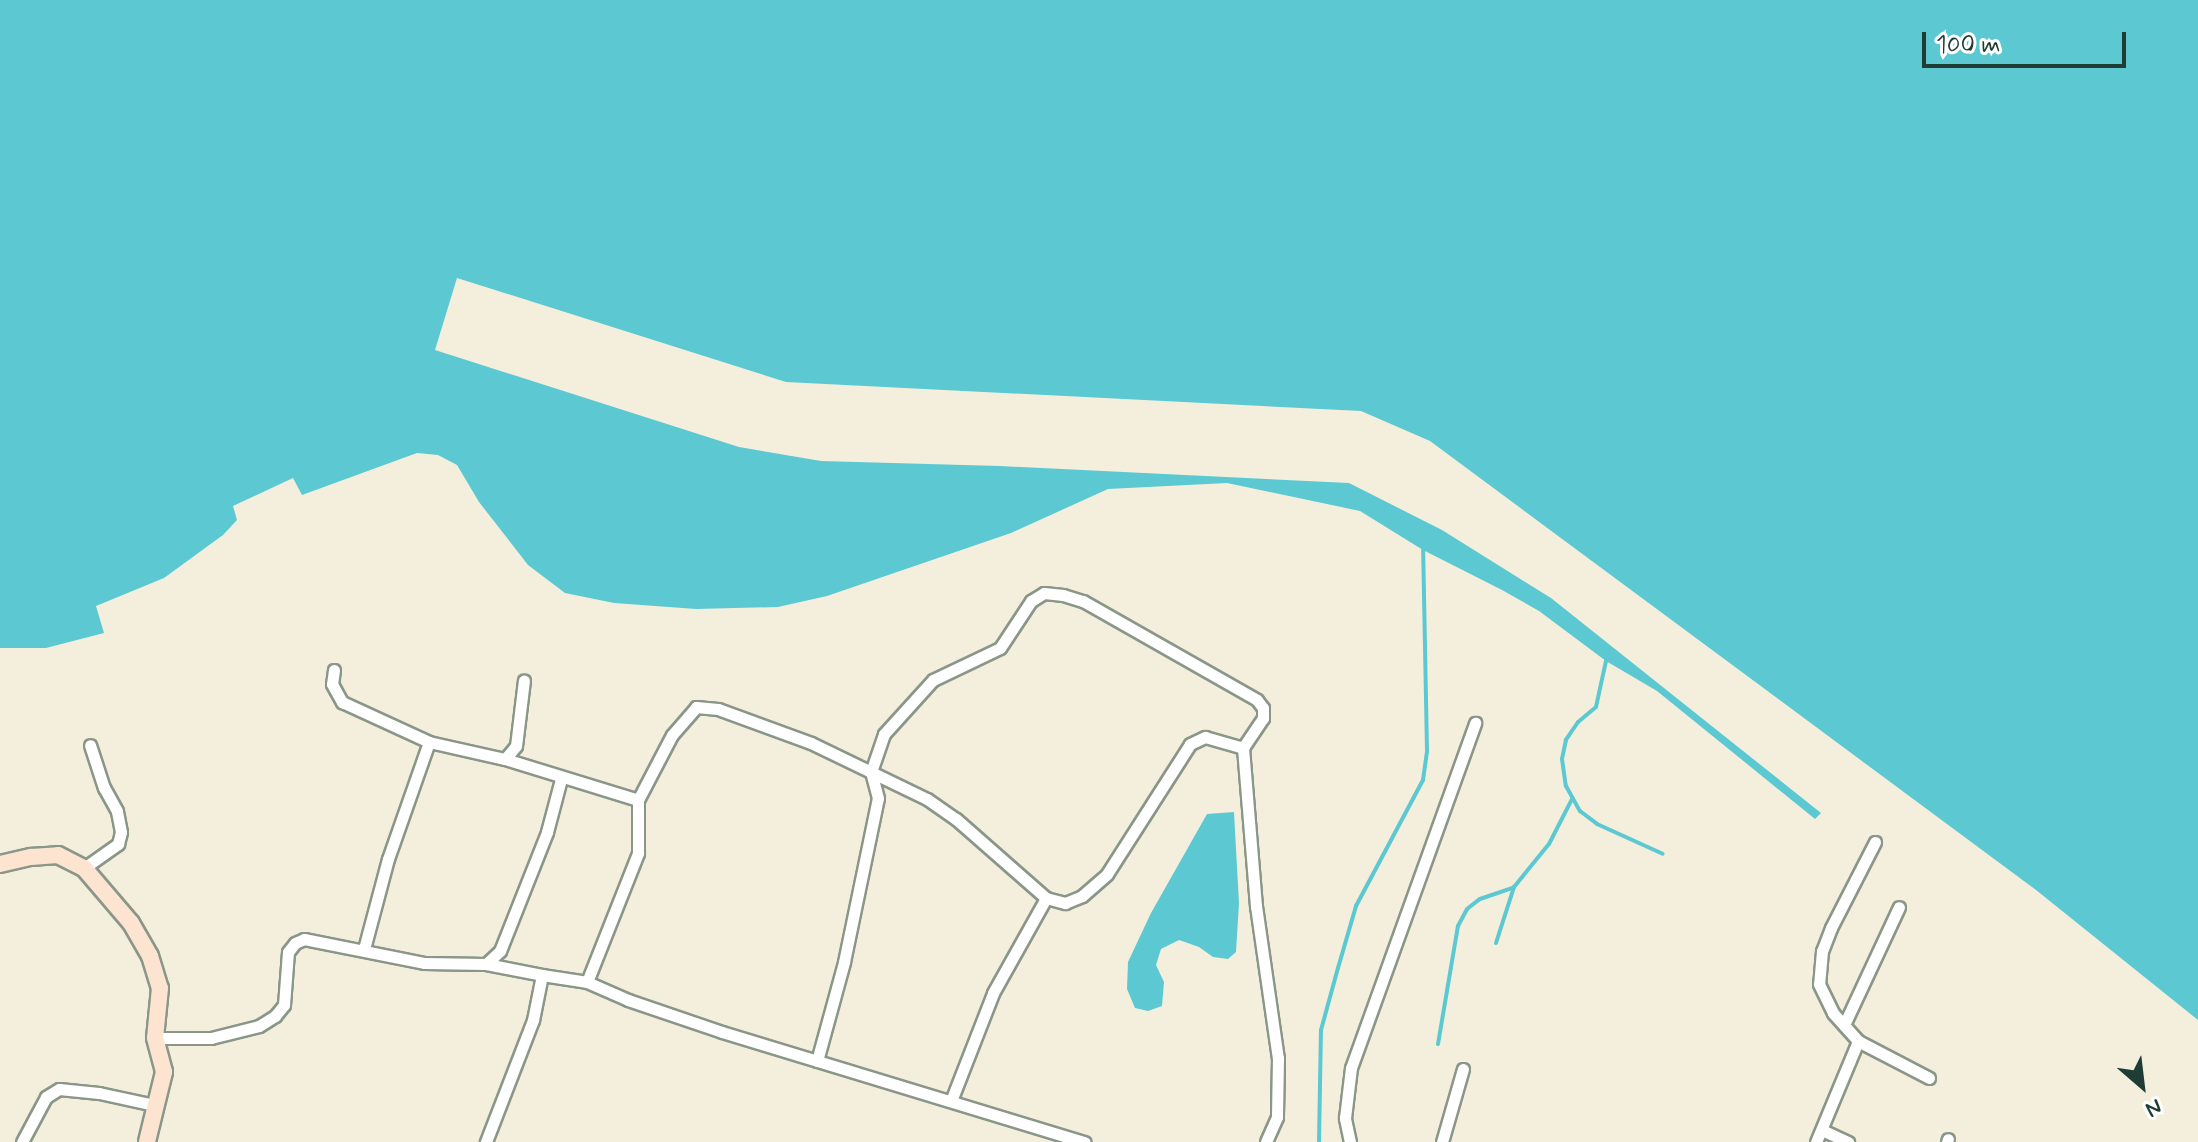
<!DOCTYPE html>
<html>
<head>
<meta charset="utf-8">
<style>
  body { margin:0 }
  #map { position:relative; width:2198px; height:1142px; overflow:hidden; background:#f4efdd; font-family:Mynerve,sans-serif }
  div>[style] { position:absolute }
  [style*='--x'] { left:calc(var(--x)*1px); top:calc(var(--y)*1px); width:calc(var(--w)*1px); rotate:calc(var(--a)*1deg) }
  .water>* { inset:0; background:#5cc9d2 }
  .stream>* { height:4px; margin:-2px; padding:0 2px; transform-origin:2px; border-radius:2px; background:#5cc9d2 }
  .roads { filter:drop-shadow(2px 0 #8a9688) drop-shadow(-2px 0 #8a9688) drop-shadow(0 2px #8a9688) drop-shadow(0 -2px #8a9688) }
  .street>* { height:11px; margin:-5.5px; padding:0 5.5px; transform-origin:5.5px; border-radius:5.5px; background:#fff }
  .secondary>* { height:16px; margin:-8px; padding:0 8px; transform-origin:8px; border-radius:8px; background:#fde4d1 }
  span { translate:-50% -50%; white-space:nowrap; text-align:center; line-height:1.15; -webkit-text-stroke:6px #fff; paint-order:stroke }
  .north { position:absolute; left:2102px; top:1046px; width:80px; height:80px; -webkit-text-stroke:6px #fff; paint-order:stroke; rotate:152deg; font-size:22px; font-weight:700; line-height:32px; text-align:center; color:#1f3d34 }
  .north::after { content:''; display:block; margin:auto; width:28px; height:36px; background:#1f3d34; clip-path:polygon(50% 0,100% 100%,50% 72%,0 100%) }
  .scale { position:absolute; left:1922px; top:32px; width:204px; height:36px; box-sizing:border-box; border:4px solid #1f3d34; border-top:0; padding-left:10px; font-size:24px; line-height:28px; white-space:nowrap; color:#1f3d34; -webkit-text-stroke:6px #fff; paint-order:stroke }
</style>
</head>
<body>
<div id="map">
  <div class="water">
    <i style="clip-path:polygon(0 0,2198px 0,2198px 1020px,2036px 890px,1430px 441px,1361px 411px,786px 382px,457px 278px,435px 350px,739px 447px,821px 461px,1000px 466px,1349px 483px,1442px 530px,1551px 598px,1821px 813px,1815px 819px,1657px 691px,1606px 661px,1539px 611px,1502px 590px,1423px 550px,1360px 511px,1227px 483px,1108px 489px,1011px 533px,827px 596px,778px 607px,696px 609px,614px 603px,565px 593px,528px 565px,479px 502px,457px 465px,438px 455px,417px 453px,302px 495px,293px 478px,233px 506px,237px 520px,223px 535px,164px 578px,96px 606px,104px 633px,46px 648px,0 648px)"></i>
    <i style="clip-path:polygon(1234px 812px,1239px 903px,1236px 952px,1228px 959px,1213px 957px,1199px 947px,1179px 940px,1161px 949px,1156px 965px,1164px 982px,1162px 1006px,1148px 1011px,1135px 1008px,1127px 989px,1128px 962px,1151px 913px,1207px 814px)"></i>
  </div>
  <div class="stream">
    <i style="--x:1606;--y:661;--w:47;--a:102.3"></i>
    <i style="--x:1596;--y:707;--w:23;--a:140"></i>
    <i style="--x:1578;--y:722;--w:22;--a:124"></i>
    <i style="--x:1566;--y:740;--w:19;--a:102"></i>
    <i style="--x:1562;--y:759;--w:27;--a:82"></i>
    <i style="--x:1566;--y:786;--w:29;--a:61"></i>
    <i style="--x:1580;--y:811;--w:21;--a:37"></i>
    <i style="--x:1597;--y:824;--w:72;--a:24.4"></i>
    <i style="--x:1496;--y:943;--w:59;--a:-72.2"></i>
    <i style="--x:1514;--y:887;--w:55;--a:-50.9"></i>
    <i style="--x:1549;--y:844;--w:51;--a:-62.9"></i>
    <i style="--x:1438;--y:1044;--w:120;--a:-80.4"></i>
    <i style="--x:1458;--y:926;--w:19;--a:-62"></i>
    <i style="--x:1467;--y:909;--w:16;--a:-38"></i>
    <i style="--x:1480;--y:899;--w:36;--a:-19"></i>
    <i style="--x:1319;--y:1142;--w:112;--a:-89"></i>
    <i style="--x:1321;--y:1030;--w:64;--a:-74.7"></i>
    <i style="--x:1338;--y:968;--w:65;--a:-73.8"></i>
    <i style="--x:1356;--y:906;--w:143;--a:-62"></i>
    <i style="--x:1423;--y:780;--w:29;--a:-82"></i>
    <i style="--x:1427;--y:751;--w:201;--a:-91.1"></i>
  </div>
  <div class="roads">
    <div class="street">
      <i style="--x:334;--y:670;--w:14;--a:98"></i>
      <i style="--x:332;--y:684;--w:21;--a:61"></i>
      <i style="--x:342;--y:702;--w:96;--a:24.7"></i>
      <i style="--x:429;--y:742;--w:78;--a:12.6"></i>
      <i style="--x:505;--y:759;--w:139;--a:17.1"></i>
      <i style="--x:505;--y:759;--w:17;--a:-50"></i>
      <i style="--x:516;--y:746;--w:66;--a:-83.1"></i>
      <i style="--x:1875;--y:842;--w:97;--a:117.1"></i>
      <i style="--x:1831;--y:928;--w:25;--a:111"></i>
      <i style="--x:1822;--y:951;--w:33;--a:95"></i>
      <i style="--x:1819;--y:984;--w:32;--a:64"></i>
      <i style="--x:1833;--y:1013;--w:38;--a:48"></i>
      <i style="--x:1858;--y:1041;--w:80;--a:27.5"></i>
      <i style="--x:84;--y:868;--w:42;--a:-35.2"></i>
      <i style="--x:118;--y:844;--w:12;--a:-76"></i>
      <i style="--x:121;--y:832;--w:21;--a:-101"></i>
      <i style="--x:117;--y:811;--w:26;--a:-119"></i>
      <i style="--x:104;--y:788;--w:45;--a:-108"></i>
      <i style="--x:364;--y:949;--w:93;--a:-75.1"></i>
      <i style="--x:388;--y:859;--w:124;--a:-70.7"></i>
      <i style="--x:486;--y:964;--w:19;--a:-43"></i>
      <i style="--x:500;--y:951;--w:128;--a:-68.4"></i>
      <i style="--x:547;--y:832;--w:55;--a:-75.2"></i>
      <i style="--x:542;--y:975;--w:46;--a:8.8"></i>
      <i style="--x:587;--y:982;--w:45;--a:23.7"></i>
      <i style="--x:628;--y:1000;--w:99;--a:18.8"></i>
      <i style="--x:722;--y:1032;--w:379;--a:16.9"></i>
      <i style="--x:587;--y:982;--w:139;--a:-68.4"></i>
      <i style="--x:638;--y:853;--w:53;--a:-90"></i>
      <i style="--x:638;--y:800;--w:73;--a:-62.4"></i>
      <i style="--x:672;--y:735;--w:37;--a:-49"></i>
      <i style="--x:696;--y:707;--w:22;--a:5"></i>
      <i style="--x:718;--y:709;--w:99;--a:20.1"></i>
      <i style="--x:811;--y:743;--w:129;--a:25.8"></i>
      <i style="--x:927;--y:799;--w:35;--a:35"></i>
      <i style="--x:956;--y:819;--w:120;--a:41.3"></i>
      <i style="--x:1046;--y:898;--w:20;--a:15"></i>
      <i style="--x:1065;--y:903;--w:18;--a:-22"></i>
      <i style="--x:1082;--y:896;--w:33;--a:-41"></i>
      <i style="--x:1107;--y:874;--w:154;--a:-57.4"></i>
      <i style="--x:1190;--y:744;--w:17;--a:-25"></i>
      <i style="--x:1205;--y:737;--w:40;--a:16"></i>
      <i style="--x:1844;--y:1025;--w:130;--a:-65"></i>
      <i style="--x:155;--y:1038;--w:56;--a:0"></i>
      <i style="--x:211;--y:1038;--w:49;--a:-14"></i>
      <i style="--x:259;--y:1026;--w:19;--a:-32"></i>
      <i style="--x:275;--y:1016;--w:14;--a:-51"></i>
      <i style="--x:284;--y:1005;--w:53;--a:-85.7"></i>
      <i style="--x:288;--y:952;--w:11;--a:-52"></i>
      <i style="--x:295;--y:943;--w:10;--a:-24"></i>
      <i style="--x:304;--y:939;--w:122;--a:11.3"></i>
      <i style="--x:424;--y:963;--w:62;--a:0.9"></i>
      <i style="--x:486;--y:964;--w:57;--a:11.1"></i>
      <i style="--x:542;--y:975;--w:46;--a:101.3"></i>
      <i style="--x:533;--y:1020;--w:131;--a:111.1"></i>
      <i style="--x:817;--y:1061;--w:103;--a:-74.7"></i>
      <i style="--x:844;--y:962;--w:167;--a:-78.3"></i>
      <i style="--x:878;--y:798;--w:27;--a:-105"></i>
      <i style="--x:871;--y:772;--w:40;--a:-71.1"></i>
      <i style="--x:884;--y:734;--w:73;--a:-47.8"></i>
      <i style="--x:933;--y:680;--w:74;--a:-25.5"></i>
      <i style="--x:1000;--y:648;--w:56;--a:-56.6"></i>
      <i style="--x:1031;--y:601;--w:15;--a:-32"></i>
      <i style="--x:1044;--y:593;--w:19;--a:6"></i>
      <i style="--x:1063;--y:595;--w:21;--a:17"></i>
      <i style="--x:1083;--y:601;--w:200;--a:29.6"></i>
      <i style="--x:1257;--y:700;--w:10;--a:53"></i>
      <i style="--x:1263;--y:708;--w:10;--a:90"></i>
      <i style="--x:1263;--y:718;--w:36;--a:124"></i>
      <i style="--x:1243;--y:748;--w:159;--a:85.3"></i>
      <i style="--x:1256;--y:906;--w:154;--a:81.8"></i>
      <i style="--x:1278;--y:1058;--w:59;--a:91"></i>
      <i style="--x:1277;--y:1117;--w:27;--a:114"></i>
      <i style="--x:951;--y:1101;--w:116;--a:-68.7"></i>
      <i style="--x:993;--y:993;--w:109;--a:-60.8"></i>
      <i style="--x:1822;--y:1130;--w:29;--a:25"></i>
      <i style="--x:22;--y:1142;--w:51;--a:-61.9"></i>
      <i style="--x:46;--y:1097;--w:15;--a:-32"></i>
      <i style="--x:59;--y:1089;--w:40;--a:5.7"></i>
      <i style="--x:99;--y:1093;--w:56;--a:12.3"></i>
      <i style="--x:1350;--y:1142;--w:25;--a:-102"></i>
      <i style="--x:1345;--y:1118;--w:50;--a:-83.2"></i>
      <i style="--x:1351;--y:1068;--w:367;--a:-70.2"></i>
      <i style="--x:1442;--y:1142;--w:76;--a:-74"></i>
      <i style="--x:1816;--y:1142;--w:109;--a:-67.4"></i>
      <i style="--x:1947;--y:1142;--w:3;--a:-72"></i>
    </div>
    <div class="secondary">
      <i style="--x:0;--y:864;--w:32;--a:-13"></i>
      <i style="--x:31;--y:857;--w:27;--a:-4"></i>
      <i style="--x:58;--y:855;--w:29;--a:27"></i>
      <i style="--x:84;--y:868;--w:72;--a:49.5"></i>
      <i style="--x:131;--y:923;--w:38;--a:60"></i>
      <i style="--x:150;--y:956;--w:34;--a:73"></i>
      <i style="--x:160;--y:988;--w:50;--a:95.7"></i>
      <i style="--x:155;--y:1038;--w:35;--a:75"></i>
      <i style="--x:164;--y:1072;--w:72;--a:103.7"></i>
    </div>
  </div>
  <div class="north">N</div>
  <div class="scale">100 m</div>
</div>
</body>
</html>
